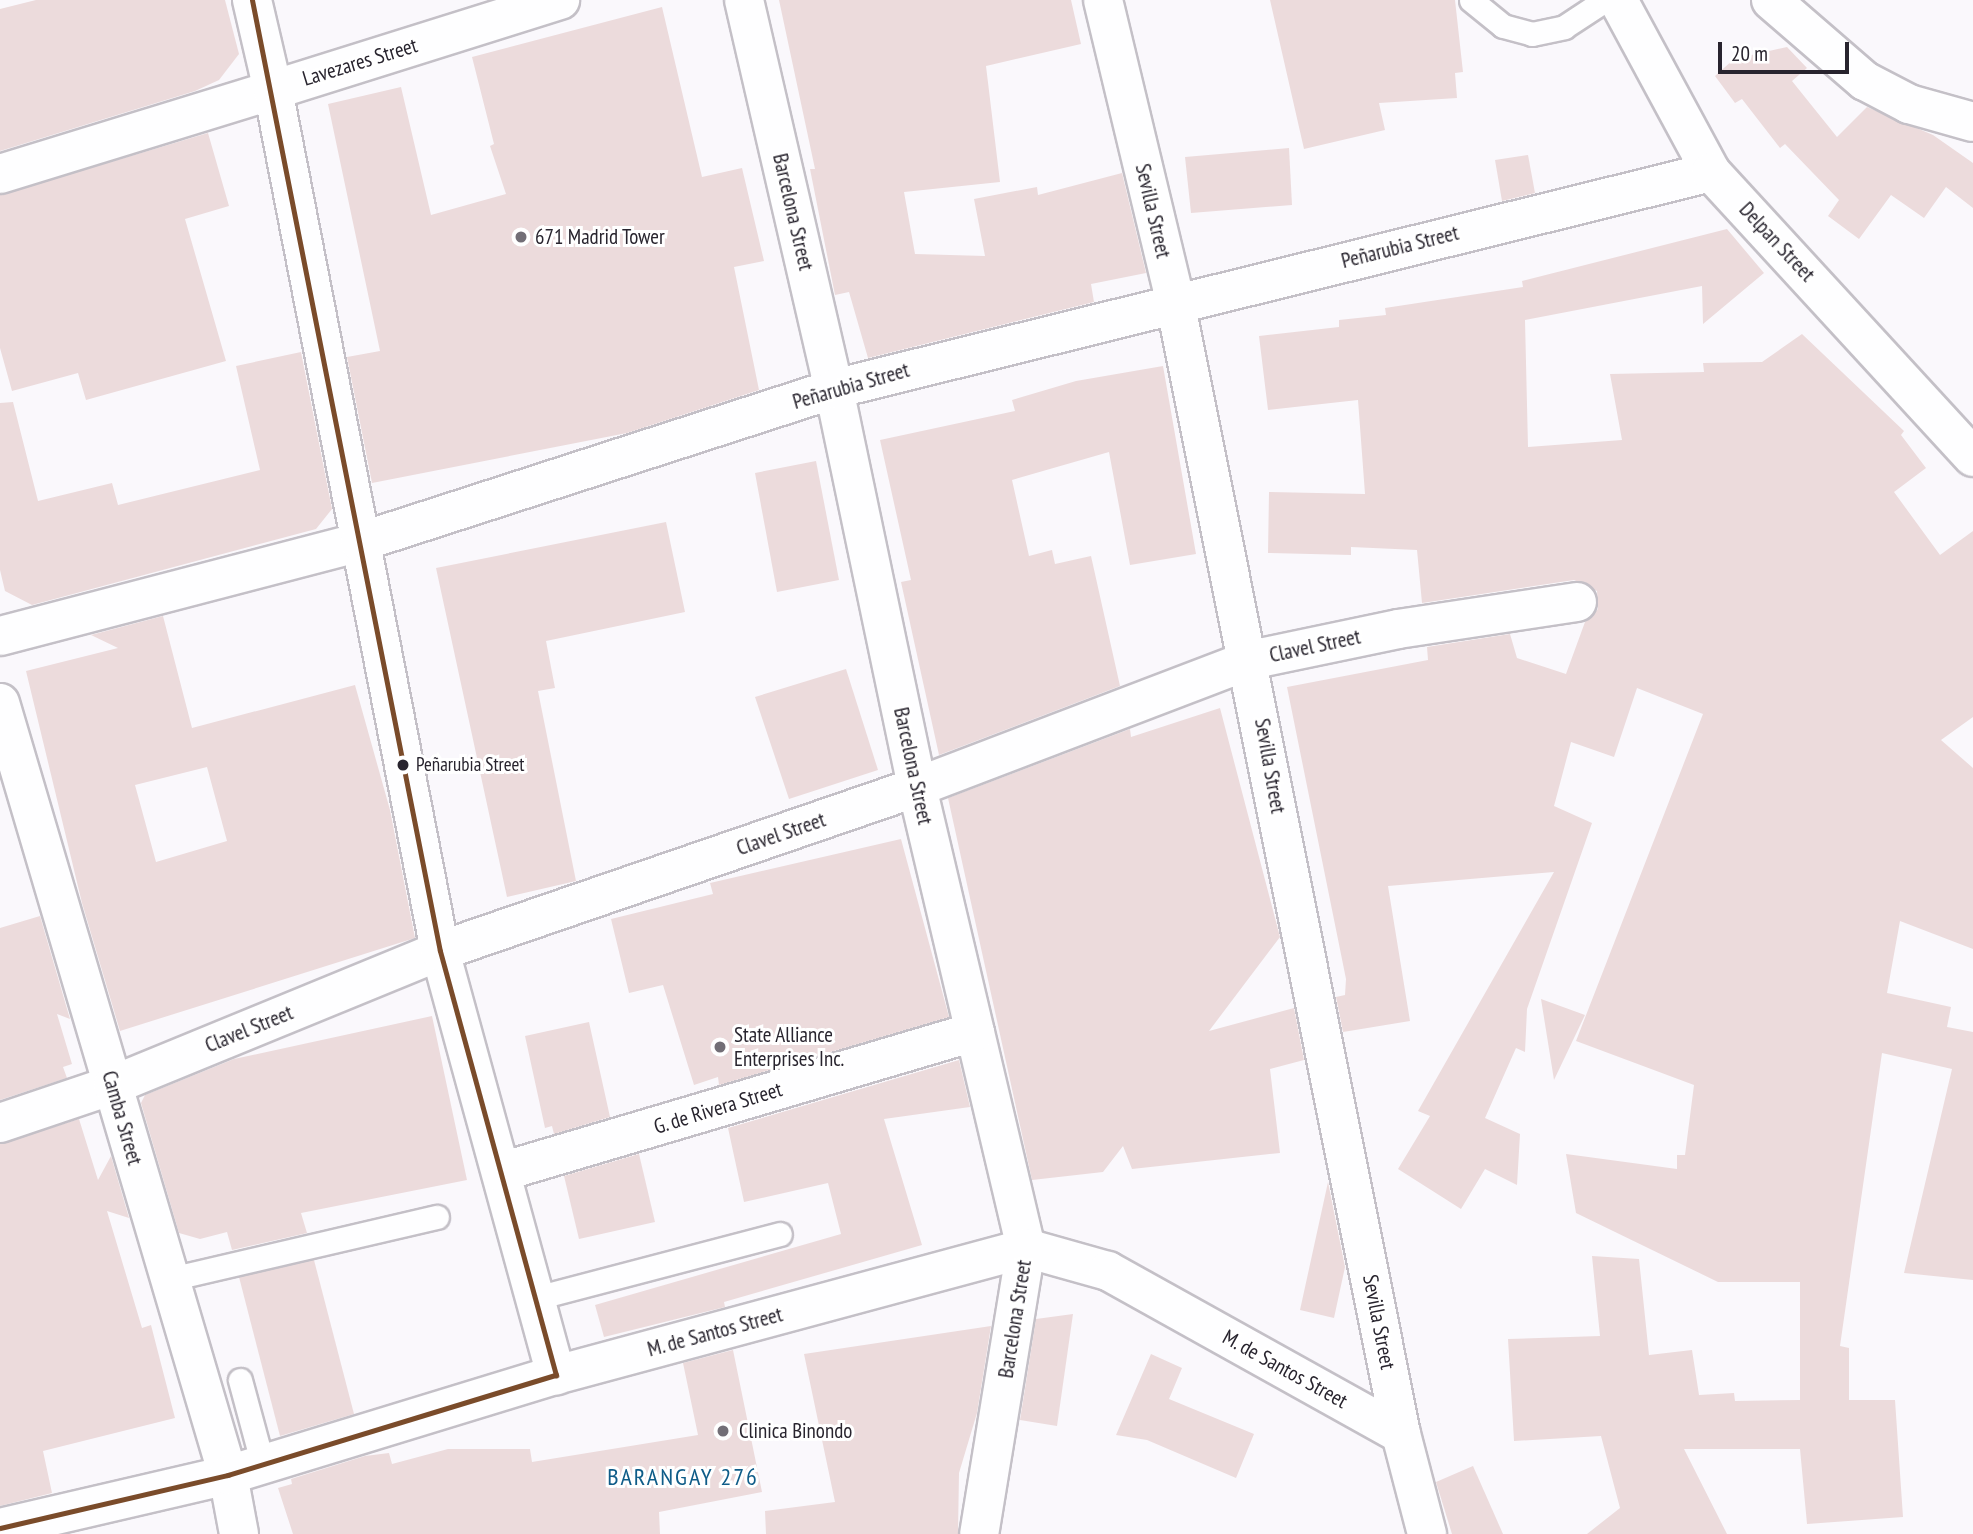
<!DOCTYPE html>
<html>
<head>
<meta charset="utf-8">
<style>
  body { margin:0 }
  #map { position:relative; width:1973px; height:1534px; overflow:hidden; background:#faf8fc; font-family:"PT Sans Narrow",sans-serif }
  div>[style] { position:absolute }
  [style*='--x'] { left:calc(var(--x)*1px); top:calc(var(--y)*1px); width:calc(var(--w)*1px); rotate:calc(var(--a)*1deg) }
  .building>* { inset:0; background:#ecdbdc }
  .roads { filter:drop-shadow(2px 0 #c4c0c7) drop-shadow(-2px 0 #c4c0c7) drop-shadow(0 2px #c4c0c7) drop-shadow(0 -2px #c4c0c7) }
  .service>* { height:23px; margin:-11.5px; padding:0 11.5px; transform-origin:11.5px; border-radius:11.5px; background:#fefeff }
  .minor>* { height:38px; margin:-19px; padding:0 19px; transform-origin:19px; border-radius:19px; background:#fefeff }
  .tertiary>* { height:38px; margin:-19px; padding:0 19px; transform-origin:19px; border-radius:19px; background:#fefeff }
  .bus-1>* { height:5px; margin:-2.5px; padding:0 2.5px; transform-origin:2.5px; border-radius:2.5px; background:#7a4b2a }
  .dots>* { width:19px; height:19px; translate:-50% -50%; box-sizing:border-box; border:4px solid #fff; border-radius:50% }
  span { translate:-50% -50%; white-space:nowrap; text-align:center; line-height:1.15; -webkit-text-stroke:6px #fff; paint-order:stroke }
  .bus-label { font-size:19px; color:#28242e }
  .left { translate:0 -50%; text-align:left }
  .street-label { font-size:21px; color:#28242e }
  .poi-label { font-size:21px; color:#28242e }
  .quarter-label { font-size:24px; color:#0f5c88; letter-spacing:2px }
  .scale { position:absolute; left:1718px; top:42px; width:131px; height:32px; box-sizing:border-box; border:4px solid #28242e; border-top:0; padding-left:9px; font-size:21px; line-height:24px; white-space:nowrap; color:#28242e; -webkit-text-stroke:5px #fff; paint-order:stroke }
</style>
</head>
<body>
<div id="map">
  <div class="building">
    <i style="clip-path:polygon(36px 0,225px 0,239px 54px,219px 80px,195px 91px,0 151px,0 9px)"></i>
    <i style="clip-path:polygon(779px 0,1071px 0,1081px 44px,986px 66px,1000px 182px,904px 192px,915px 254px,985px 256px,974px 199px,1037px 187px,1038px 195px,1122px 173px,1146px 273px,1091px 284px,1094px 302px,868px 358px,849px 292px,835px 295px,810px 169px,815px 169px)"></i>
    <i style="clip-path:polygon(1270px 0,1455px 0,1463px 72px,1455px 73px,1457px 98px,1379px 103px,1385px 130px,1304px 149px)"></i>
    <i style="clip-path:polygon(662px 7px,702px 177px,742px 168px,764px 261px,734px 267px,759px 390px,627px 433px,372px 483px,347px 357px,380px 351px,328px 104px,401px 87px,431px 215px,506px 194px,490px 146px,494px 144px,472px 57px)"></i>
    <i style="clip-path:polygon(1787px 47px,1807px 68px,1792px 81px,1837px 137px,1867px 107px,1933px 135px,1973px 163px,1973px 208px,1946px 187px,1924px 218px,1891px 195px,1859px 239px,1828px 216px,1839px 200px,1785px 144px,1780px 148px,1742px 99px,1735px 103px,1715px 76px,1734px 59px)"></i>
    <i style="clip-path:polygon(208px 133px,229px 206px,185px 219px,226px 361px,86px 400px,78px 373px,12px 391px,0 348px,0 195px)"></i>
    <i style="clip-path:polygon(1289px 148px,1292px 205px,1191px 213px,1185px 157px)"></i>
    <i style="clip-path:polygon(1528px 155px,1535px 193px,1502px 201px,1495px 160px)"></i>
    <i style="clip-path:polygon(1727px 229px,1764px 273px,1703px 324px,1702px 286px,1525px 320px,1528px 447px,1622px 440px,1610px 374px,1704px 372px,1703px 363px,1762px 362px,1802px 334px,1904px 431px,1901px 435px,1926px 468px,1894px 492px,1940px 555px,1973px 531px,1973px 717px,1941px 740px,1973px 768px,1973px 949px,1900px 921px,1887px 993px,1951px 1007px,1947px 1027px,1973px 1032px,1973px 1280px,1904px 1273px,1952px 1069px,1882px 1053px,1840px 1346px,1849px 1348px,1849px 1400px,1895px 1400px,1903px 1517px,1807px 1524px,1800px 1449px,1684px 1449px,1727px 1534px,1587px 1534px,1620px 1508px,1601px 1436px,1514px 1441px,1508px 1339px,1600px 1336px,1592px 1256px,1639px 1259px,1649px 1355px,1692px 1350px,1699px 1395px,1734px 1393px,1735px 1401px,1800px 1400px,1800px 1282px,1718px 1282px,1576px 1213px,1566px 1154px,1677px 1169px,1677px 1155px,1685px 1155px,1694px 1085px,1576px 1041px,1703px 714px,1637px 688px,1614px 757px,1571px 742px,1554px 806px,1592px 823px,1527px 1009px,1525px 1052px,1516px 1048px,1485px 1118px,1520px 1134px,1517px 1185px,1485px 1169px,1461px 1209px,1398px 1169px,1430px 1116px,1418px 1111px,1554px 872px,1388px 886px,1410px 1021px,1343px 1032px,1336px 997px,1345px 995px,1346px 979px,1287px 687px,1428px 660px,1427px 647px,1510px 634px,1517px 658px,1566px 674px,1585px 622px,1598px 609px,1597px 591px,1574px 580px,1422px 603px,1417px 550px,1351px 547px,1351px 555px,1268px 553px,1269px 492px,1365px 494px,1358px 400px,1268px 410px,1259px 336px,1339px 327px,1339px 320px,1386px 315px,1385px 308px,1523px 287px,1522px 281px)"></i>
    <i style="clip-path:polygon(301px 352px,332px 509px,316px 529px,32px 605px,5px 591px,0 570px,0 403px,13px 402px,38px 501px,112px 483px,118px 505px,260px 470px,236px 366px)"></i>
    <i style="clip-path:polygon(1163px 366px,1196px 554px,1130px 565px,1109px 452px,1012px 480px,1029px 556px,1052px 550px,1055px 564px,1091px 556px,1120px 686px,939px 755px,901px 582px,911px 580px,880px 440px,1015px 411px,1012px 400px,1076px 381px)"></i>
    <i style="clip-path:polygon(816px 461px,839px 580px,777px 592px,755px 473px)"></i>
    <i style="clip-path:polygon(666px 522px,685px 612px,546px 641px,555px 688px,538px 691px,576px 881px,507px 897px,436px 568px)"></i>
    <i style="clip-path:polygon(evenodd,163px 616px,192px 728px,355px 685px,390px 810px,415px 938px,120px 1031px,82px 903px,26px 671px,118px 648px,91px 635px,163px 616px,207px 767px,227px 841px,156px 862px,135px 785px,207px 767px)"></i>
    <i style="clip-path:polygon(846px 669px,878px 770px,789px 799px,755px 697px)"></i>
    <i style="clip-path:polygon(1220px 708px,1280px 937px,1209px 1031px,1294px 1008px,1304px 1060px,1270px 1069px,1280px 1153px,1132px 1169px,1123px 1146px,1103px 1172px,1032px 1180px,948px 798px,1130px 729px,1131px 737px)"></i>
    <i style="clip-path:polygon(901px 839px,949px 1017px,719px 1085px,718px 1077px,694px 1085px,663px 985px,629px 993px,611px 919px,713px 894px,710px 883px)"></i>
    <i style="clip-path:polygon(40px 916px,70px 1019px,57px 1014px,72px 1064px,63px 1067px,67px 1078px,0 1100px,0 928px)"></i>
    <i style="clip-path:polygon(1541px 999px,1585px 1015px,1554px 1080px)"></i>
    <i style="clip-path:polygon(432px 1016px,467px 1180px,301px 1213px,307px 1233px,232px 1250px,227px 1232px,200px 1239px,179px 1233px,141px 1103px,145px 1095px,234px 1059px)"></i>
    <i style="clip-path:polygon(589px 1022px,610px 1117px,554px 1134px,552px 1126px,545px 1128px,525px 1036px)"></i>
    <i style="clip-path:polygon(959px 1060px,970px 1107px,884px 1119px,922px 1245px,724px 1302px,725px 1307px,604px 1337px,595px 1305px,841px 1234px,828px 1183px,744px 1202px,728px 1128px)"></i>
    <i style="clip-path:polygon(79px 1119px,98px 1180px,111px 1156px,129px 1218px,107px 1211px,142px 1328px,151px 1325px,175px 1418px,43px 1451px,52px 1493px,0 1506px,0 1144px)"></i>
    <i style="clip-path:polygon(639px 1154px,655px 1222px,579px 1239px,564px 1176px)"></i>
    <i style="clip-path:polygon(1328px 1182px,1345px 1267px,1334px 1318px,1300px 1310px)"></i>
    <i style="clip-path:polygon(314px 1260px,354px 1414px,280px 1436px,239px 1277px)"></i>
    <i style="clip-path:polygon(1073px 1314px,1057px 1426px,1020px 1420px,1036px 1319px)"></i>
    <i style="clip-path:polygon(991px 1326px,977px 1413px,959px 1473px,958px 1534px,766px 1534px,765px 1511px,835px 1502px,804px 1354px)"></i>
    <i style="clip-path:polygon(733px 1350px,762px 1492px,659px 1512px,660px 1534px,293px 1534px,278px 1488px,292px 1484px,291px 1479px,365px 1456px,389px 1453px,392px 1464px,448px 1449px,530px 1449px,532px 1462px,698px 1435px,683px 1363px)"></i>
    <i style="clip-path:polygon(1151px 1354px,1182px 1368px,1169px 1399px,1254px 1434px,1236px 1478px,1147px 1440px,1116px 1435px)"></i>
    <i style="clip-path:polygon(1473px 1466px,1503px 1534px,1452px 1534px,1436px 1482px)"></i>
  </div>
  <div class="roads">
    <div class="service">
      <i style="--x:1471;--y:0;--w:41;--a:39.1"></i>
      <i style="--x:1503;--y:26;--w:30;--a:15"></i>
      <i style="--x:1532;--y:34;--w:33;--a:-12"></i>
      <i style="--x:1564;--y:27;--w:49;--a:-33.4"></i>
      <i style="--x:170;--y:1279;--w:274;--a:-13.1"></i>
      <i style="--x:536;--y:1298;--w:252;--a:-14.7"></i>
      <i style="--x:240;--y:1380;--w:88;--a:74.9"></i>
    </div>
    <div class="minor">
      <i style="--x:744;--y:0;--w:399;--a:77"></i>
      <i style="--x:834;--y:389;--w:407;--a:78.2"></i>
      <i style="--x:917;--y:787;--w:474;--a:76.7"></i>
      <i style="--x:1026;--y:1248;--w:290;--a:99.3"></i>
      <i style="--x:1103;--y:0;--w:309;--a:76.5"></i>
      <i style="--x:1175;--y:301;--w:1155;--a:78.72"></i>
      <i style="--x:1401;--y:1434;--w:103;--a:75.4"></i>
      <i style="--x:0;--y:174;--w:286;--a:-17.1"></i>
      <i style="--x:273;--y:90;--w:877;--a:79.02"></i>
      <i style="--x:440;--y:951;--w:440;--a:74.7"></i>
      <i style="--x:0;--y:636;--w:372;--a:-14.6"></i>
      <i style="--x:360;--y:542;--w:498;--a:-17.9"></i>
      <i style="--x:834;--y:389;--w:903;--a:-13.9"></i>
      <i style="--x:0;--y:703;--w:805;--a:73.55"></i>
      <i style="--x:228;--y:1475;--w:60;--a:79.4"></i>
      <i style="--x:0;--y:1123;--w:119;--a:-18.6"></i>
      <i style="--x:113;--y:1085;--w:353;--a:-22.3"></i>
      <i style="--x:440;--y:951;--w:504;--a:-18.97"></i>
      <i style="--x:917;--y:787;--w:356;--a:-20.9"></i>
      <i style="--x:1250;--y:660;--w:151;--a:-11.8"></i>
      <i style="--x:1398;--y:629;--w:181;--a:-8.6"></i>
      <i style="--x:501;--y:1172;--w:494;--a:-16.5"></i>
      <i style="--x:0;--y:1528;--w:234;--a:-13.1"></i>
      <i style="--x:228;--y:1475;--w:343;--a:-17"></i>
      <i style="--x:556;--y:1375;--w:487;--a:-15.1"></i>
      <i style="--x:1026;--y:1248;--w:85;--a:15.7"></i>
      <i style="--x:1108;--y:1271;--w:335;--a:29.1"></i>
    </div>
    <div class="tertiary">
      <i style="--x:252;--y:0;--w:92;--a:76.9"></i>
      <i style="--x:273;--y:90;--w:301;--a:-17.4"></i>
      <i style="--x:1618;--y:0;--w:196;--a:61.6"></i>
      <i style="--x:1711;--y:172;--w:387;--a:47.4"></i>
      <i style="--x:1771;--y:0;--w:124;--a:40.8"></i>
      <i style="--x:1865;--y:81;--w:50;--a:27.6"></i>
      <i style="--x:1909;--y:104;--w:66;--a:15.7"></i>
    </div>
  </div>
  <div class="bus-1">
    <i style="--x:252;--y:0;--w:969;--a:78.82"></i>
    <i style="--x:440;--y:951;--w:440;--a:74.7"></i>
    <i style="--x:0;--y:1528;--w:234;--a:-13.1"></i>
    <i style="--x:228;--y:1475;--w:343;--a:-17"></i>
  </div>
  <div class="dots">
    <i style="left:521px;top:237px;background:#726e76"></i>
    <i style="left:403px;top:765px;background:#28242e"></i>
    <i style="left:720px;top:1047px;background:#726e76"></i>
    <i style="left:723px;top:1431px;background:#726e76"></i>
  </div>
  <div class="bus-label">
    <span class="left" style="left:416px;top:765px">Peñarubia Street</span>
  </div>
  <div class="street-label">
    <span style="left:360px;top:62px;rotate:-17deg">Lavezares Street</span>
    <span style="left:1153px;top:211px;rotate:77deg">Sevilla Street</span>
    <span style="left:793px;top:212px;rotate:77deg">Barcelona Street</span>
    <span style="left:1777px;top:242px;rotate:47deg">Delpan Street</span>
    <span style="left:1400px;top:247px;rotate:-14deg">Peñarubia Street</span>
    <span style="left:851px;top:386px;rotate:-16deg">Peñarubia Street</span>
    <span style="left:1315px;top:646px;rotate:-12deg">Clavel Street</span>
    <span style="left:913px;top:766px;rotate:78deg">Barcelona Street</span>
    <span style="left:1270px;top:766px;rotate:80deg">Sevilla Street</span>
    <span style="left:781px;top:834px;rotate:-19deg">Clavel Street</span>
    <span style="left:249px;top:1029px;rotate:-22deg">Clavel Street</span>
    <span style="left:718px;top:1108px;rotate:-17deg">G. de Rivera Street</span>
    <span style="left:122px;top:1118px;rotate:74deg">Camba Street</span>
    <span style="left:1015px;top:1319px;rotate:-81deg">Barcelona Street</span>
    <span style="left:1379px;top:1322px;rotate:79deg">Sevilla Street</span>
    <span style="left:715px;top:1332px;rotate:-15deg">M. de Santos Street</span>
    <span style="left:1285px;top:1369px;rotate:29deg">M. de Santos Street</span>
  </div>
  <div class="poi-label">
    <span class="left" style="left:535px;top:237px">671 Madrid Tower</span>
    <span class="left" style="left:734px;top:1047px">State Alliance<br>Enterprises Inc.</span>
    <span class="left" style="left:739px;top:1431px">Clinica Binondo</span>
  </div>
  <div class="quarter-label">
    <span style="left:683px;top:1477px">BARANGAY 276</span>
  </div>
  <div class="scale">20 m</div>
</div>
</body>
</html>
